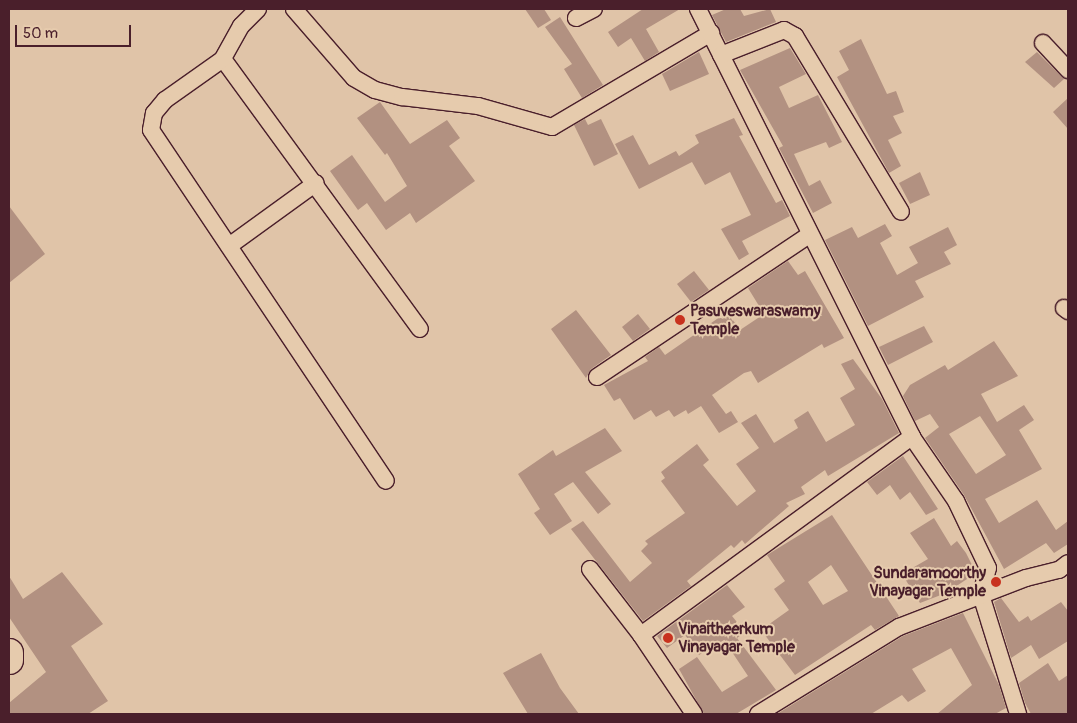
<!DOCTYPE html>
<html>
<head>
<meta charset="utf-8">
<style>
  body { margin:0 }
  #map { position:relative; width:1077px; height:723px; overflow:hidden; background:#e0c4a8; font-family:Pangolin,sans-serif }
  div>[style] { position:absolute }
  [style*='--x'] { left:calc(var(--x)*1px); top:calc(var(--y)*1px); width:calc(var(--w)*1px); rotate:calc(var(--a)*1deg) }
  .building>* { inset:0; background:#b29181 }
  .roads { filter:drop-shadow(1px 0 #4a1f2b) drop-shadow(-1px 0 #4a1f2b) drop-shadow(0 1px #4a1f2b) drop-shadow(0 -1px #4a1f2b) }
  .street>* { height:16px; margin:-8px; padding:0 8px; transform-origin:8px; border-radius:8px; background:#e6cbad }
  .highway>* { height:28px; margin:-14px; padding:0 14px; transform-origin:14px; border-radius:14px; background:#e6cbad }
  .dots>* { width:14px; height:14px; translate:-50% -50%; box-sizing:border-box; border:2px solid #e6cbad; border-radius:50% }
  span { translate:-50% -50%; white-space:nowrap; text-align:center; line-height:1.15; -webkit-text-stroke:4px #e6cbad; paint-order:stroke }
  .poi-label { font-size:16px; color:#4a1f2b; font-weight:700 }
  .left { translate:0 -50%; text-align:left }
  .right { translate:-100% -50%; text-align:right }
  .frame { position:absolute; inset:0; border:10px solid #4a1f2b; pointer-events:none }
  .scale { position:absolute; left:15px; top:25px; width:116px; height:22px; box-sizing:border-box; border:2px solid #4a1f2b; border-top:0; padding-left:6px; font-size:15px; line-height:18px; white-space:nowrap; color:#4a1f2b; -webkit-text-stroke:4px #e6cbad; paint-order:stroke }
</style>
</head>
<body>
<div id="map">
  <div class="building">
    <i style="clip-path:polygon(525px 9px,544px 9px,551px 20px,538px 28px)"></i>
    <i style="clip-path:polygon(643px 9px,680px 9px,646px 29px,659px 52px,645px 61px,631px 38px,618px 47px,608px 32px)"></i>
    <i style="clip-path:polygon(726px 9px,740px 9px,744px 16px,770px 9px,776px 22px,726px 42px,712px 15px)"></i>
    <i style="clip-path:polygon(560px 17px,603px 85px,582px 98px,564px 69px,572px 64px,545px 27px)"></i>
    <i style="clip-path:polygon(861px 39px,887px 94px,896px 91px,904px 112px,893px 116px,902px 133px,888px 140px,901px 166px,889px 173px,837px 77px,849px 70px,839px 51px)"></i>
    <i style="clip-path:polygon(790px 48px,806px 74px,779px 87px,789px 108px,818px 95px,842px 142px,829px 148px,826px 142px,794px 154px,809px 186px,820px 180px,832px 203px,813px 213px,779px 148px,783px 146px,740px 70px)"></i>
    <i style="clip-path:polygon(699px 52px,709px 74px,670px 91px,662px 74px)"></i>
    <i style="clip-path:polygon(1037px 52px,1064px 79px,1054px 88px,1025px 62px)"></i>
    <i style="clip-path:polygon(1068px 98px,1068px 129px,1053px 112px)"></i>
    <i style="clip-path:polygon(380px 102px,410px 144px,447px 120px,460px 138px,449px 146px,475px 181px,416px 223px,410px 213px,386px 230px,367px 203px,358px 210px,330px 171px,352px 155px,385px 202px,407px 186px,387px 153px,385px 155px,357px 118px)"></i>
    <i style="clip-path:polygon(734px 118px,743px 135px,739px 136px,776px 203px,782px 200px,790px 216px,742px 241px,749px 254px,739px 260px,721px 229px,751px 215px,730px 172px,705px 185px,692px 162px,639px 189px,615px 144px,633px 135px,649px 165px,676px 151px,679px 156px,699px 143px,695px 135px)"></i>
    <i style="clip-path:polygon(585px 119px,588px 125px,601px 119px,618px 154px,594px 166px,574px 125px)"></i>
    <i style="clip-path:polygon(920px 172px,930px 195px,910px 204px,899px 183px)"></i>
    <i style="clip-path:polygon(9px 206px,45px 254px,9px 283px)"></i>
    <i style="clip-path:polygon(885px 224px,892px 236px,880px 243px,897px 275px,918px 263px,909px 247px,948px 227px,957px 245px,944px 252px,951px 264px,915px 281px,924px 297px,868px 326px,825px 240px,852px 227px,858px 238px)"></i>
    <i style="clip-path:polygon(788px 261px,798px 275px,805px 271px,844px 338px,824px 348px,822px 344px,758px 383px,751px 371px,744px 373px,712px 395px,726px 414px,731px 411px,738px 422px,719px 433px,701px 406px,688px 414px,686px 410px,674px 417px,669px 410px,656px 417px,651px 410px,634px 420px,620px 398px,614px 401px,604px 385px,648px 361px,645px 357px,659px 347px,665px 355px,727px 312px,740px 330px,764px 314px,748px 288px)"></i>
    <i style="clip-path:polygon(694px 271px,709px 290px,691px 302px,677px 284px)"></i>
    <i style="clip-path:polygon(576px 310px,611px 355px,591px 369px,586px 378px,551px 329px)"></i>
    <i style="clip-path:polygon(638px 314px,650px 329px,633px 341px,622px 327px)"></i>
    <i style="clip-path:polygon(924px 326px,933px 342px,888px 365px,879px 347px)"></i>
    <i style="clip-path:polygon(evenodd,994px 341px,1018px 376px,981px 394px,997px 422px,1024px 405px,1034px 420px,1019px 430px,1042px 469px,985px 499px,999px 523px,1037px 500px,1056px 530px,1068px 521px,1068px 544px,1054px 553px,1046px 543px,1004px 569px,964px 495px,925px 438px,939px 427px,930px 414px,915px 421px,903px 396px,910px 385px,945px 365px,948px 370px,994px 341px,980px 416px,1006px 455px,976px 474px,949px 434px,980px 416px)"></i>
    <i style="clip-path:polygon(853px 359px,882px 399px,899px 433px,828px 476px,825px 470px,801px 487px,805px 494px,786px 503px,789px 506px,745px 544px,742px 540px,734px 548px,731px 545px,687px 581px,691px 586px,643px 621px,571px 529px,583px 521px,630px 582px,652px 563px,641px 551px,648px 544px,645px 541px,685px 513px,661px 481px,665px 478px,661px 472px,697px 444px,709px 460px,703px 465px,737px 506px,756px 491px,736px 464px,759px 448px,741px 423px,756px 414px,774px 443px,798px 428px,794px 420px,808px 411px,826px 442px,855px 425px,840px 398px,855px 389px,841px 364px)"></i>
    <i style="clip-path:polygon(605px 428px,622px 451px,585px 472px,611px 504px,598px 514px,573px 482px,554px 494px,572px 521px,550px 535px,534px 513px,540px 509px,518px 474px,553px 450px,556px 456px)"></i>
    <i style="clip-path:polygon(903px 456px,938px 509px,926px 515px,910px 492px,900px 500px,890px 485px,877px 495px,867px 482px)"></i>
    <i style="clip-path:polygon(evenodd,832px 515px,899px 616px,875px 630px,871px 625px,795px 675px,761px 630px,789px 610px,774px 589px,785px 581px,767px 555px,832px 515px,831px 565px,848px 591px,823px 605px,808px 582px,831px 565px)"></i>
    <i style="clip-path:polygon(934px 518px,951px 546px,957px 541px,966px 553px,976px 573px,946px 593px,920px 603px,902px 574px,928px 559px,910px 533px)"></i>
    <i style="clip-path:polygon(62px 572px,103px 624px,71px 646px,108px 701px,88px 714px,9px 714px,9px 703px,46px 672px,9px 617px,9px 576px,23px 599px)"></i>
    <i style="clip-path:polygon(727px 585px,745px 607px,732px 616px,745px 632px,737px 638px,776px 690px,736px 714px,704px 714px,679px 669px,697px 657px,722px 692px,748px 676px,724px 640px,699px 655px,685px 635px,667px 648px,657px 636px)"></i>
    <i style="clip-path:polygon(1001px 598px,1019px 622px,1028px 616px,1031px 621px,1061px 602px,1068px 611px,1068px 641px,1039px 659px,1031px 645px,1011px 658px,994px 602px)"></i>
    <i style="clip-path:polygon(963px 613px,999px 685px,1006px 708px,995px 714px,937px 714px,972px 685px,951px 648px,912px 669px,926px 691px,908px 702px,902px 695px,871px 714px,777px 714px,903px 636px)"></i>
    <i style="clip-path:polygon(541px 653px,560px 688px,579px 714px,528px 714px,503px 673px)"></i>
    <i style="clip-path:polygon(1048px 663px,1059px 681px,1068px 675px,1068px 714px,1031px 714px,1025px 703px,1019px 683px)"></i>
  </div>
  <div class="roads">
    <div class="street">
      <i style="--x:258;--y:9;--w:24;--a:135"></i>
      <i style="--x:241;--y:26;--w:38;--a:119"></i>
      <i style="--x:223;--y:59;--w:334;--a:53.9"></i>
      <i style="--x:294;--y:9;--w:91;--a:49"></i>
      <i style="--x:354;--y:78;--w:24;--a:30"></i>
      <i style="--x:375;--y:90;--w:28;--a:15"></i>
      <i style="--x:402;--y:97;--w:77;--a:6.8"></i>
      <i style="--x:478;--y:106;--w:77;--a:15.8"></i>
      <i style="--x:552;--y:127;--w:185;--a:-30.6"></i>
      <i style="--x:698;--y:9;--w:479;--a:63.4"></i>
      <i style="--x:912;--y:437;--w:78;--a:55.5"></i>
      <i style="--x:956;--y:501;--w:74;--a:64.5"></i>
      <i style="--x:988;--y:568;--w:28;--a:105"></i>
      <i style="--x:981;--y:595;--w:125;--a:72.7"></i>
      <i style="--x:576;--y:18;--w:20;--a:-27"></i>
      <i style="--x:1043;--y:43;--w:37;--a:47"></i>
      <i style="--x:721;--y:55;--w:68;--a:-21.6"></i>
      <i style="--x:784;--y:30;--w:13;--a:29"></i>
      <i style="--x:795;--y:36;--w:205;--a:58.9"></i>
      <i style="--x:223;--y:59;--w:71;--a:144.7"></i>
      <i style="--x:165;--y:100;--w:17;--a:130"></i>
      <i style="--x:154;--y:113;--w:17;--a:100"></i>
      <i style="--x:151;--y:130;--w:422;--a:56.2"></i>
      <i style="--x:229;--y:246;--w:107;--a:-35.9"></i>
      <i style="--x:1064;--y:308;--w:5;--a:37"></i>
      <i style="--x:597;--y:377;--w:255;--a:-33.8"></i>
      <i style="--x:590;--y:569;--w:83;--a:52.3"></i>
      <i style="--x:641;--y:635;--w:95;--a:56.1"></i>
      <i style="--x:641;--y:635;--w:336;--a:-36.2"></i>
      <i style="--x:758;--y:714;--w:166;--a:-31.7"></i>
      <i style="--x:899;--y:627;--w:136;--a:-21.1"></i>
      <i style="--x:1026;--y:578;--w:34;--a:-14"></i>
      <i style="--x:1059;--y:570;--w:11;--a:-38"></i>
    </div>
    <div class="highway">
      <i style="--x:9;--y:653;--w:7;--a:90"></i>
    </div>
  </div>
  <div class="dots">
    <i style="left:680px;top:320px;background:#c8321e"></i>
    <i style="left:996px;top:582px;background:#c8321e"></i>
    <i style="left:668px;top:638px;background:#c8321e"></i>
  </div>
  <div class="poi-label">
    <span class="left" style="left:690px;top:320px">Pasuveswaraswamy<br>Temple</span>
    <span class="right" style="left:986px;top:582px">Sundaramoorthy<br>Vinayagar Temple</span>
    <span class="left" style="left:678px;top:638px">Vinaitheerkum<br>Vinayagar Temple</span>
  </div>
  <div class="frame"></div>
  <div class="scale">50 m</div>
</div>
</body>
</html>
